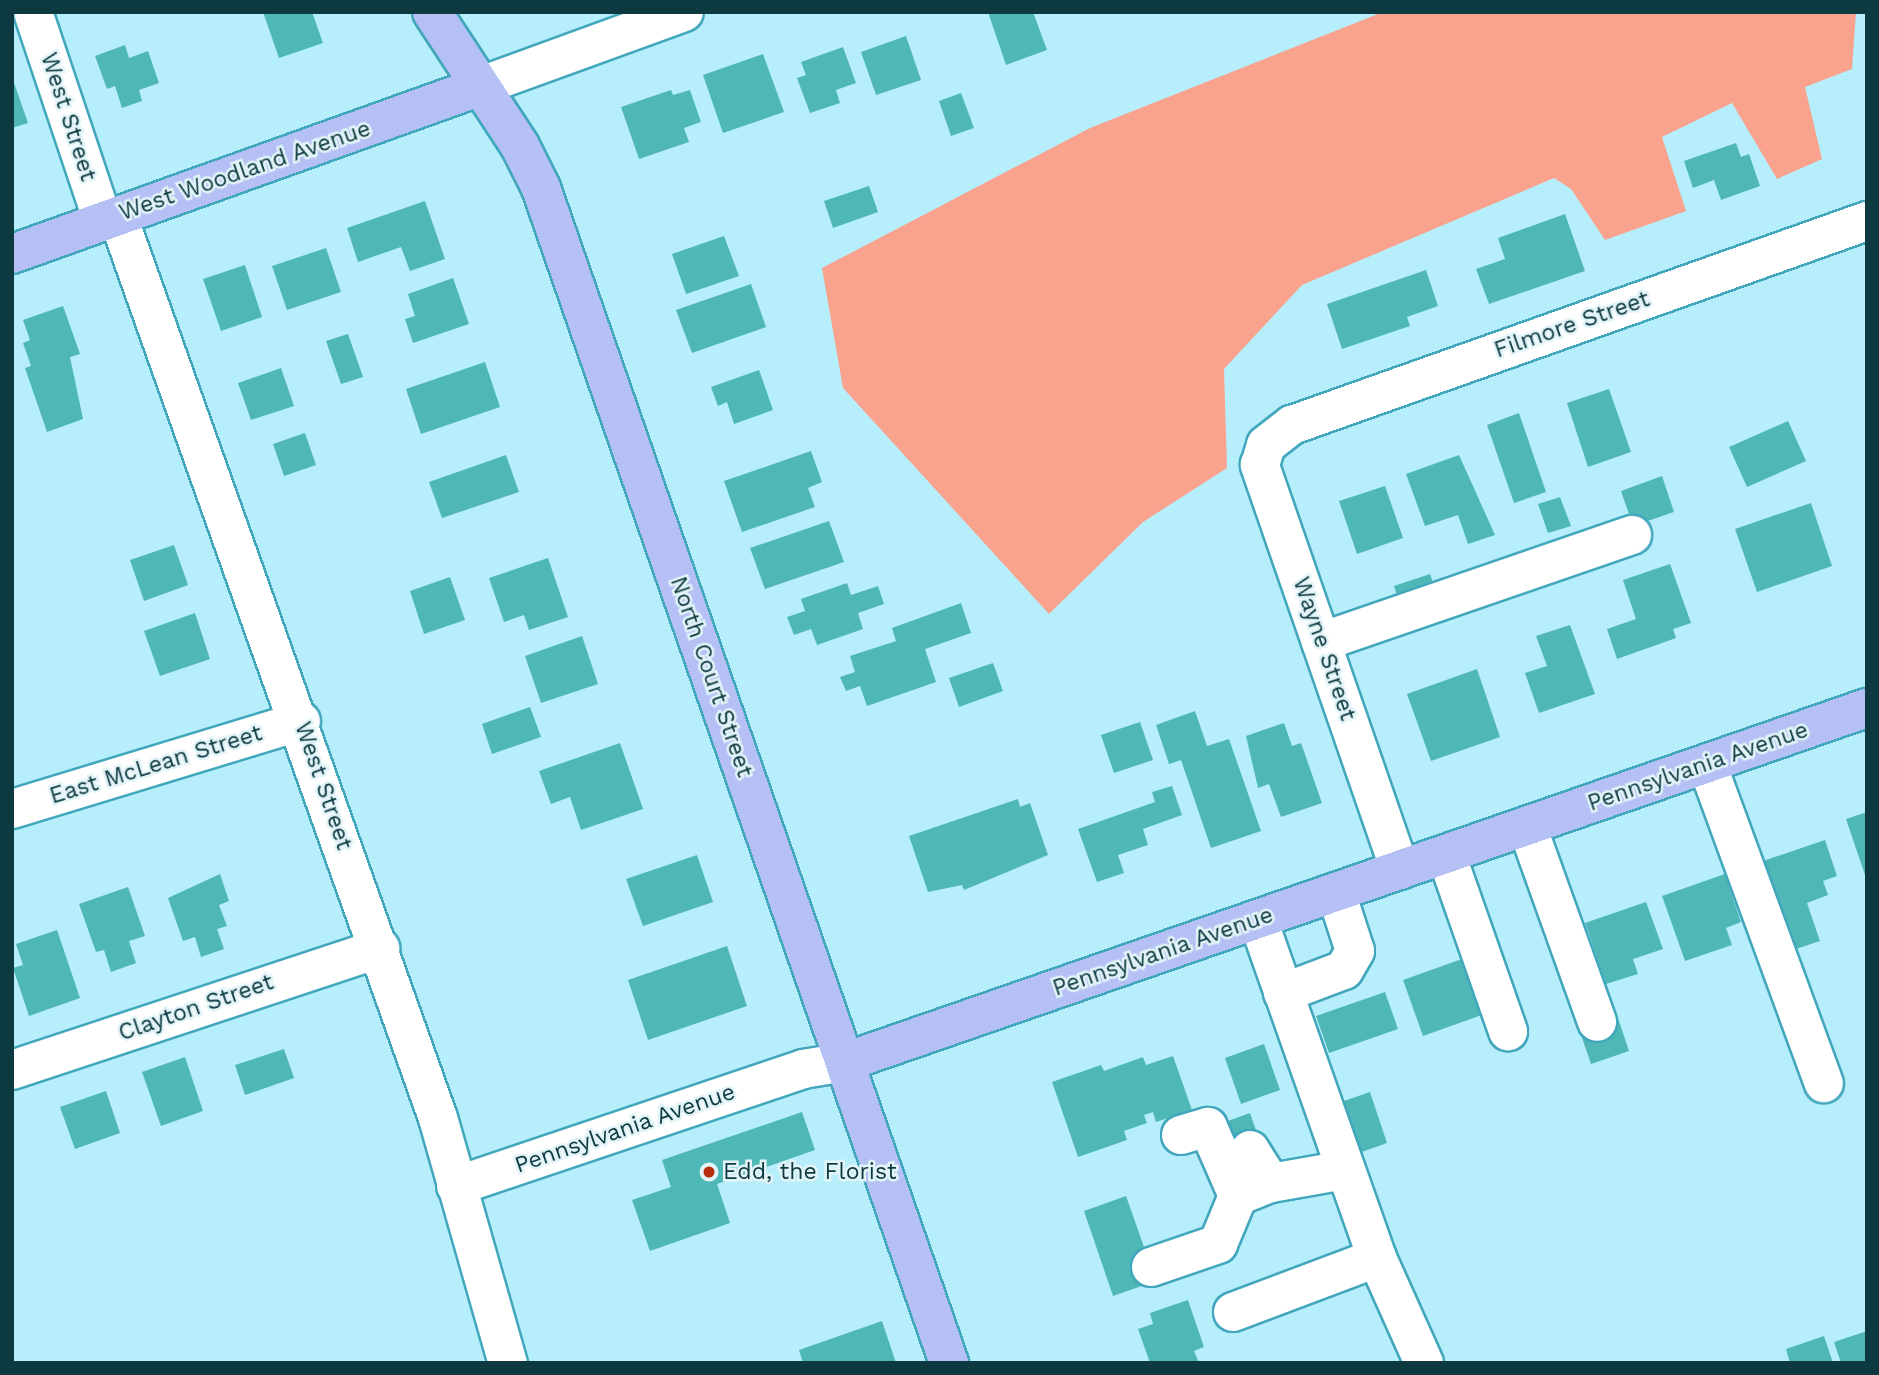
<!DOCTYPE html>
<html>
<head>
<meta charset="utf-8">
<style>
  body { margin:0 }
  #map { position:relative; width:1879px; height:1375px; overflow:hidden; background:#b7eefb; font-family:"Work Sans",sans-serif }
  div>[style] { position:absolute }
  [style*='--x'] { left:calc(var(--x)*1px); top:calc(var(--y)*1px); width:calc(var(--w)*1px); rotate:calc(var(--a)*1deg) }
  .green>* { inset:0; background:#f9a38f }
  .building>* { inset:0; background:#4fb8b6 }
  .roads { filter:drop-shadow(2px 0 #42a7bc) drop-shadow(-2px 0 #42a7bc) drop-shadow(0 2px #42a7bc) drop-shadow(0 -2px #42a7bc) }
  .minor>* { height:38px; margin:-19px; padding:0 19px; transform-origin:19px; border-radius:19px; background:#fff }
  .major>* { height:38px; margin:-19px; padding:0 19px; transform-origin:19px; border-radius:19px; background:#b5c1f5 }
  .dots>* { width:19px; height:19px; translate:-50% -50%; box-sizing:border-box; border:4px solid #e3f4f8; border-radius:50% }
  span { translate:-50% -50%; white-space:nowrap; text-align:center; line-height:1.15; -webkit-text-stroke:5px #e3f4f8; paint-order:stroke }
  .street-label { font-size:23px; color:#0d3941 }
  .poi-label { font-size:23px; color:#0d3941 }
  .left { translate:0 -50%; text-align:left }
  .frame { position:absolute; inset:0; border:14px solid #0d3941; pointer-events:none }
</style>
</head>
<body>
<div id="map">
  <div class="green">
    <i style="clip-path:polygon(1383px 12px,1856px 12px,1852px 69px,1805px 87px,1822px 159px,1777px 179px,1732px 103px,1662px 137px,1686px 211px,1605px 240px,1571px 189px,1554px 178px,1302px 285px,1224px 369px,1227px 468px,1143px 522px,1049px 614px,843px 388px,822px 268px,1090px 128px)"></i>
  </div>
  <div class="building">
    <i style="clip-path:polygon(263px 12px,312px 12px,323px 43px,279px 58px)"></i>
    <i style="clip-path:polygon(988px 12px,1033px 12px,1047px 50px,1006px 65px)"></i>
    <i style="clip-path:polygon(906px 36px,921px 80px,876px 95px,861px 52px)"></i>
    <i style="clip-path:polygon(125px 45px,129px 58px,148px 51px,159px 83px,139px 90px,142px 101px,122px 108px,115px 86px,107px 89px,95px 56px)"></i>
    <i style="clip-path:polygon(843px 47px,856px 83px,836px 90px,840px 103px,810px 113px,797px 78px,806px 75px,801px 62px)"></i>
    <i style="clip-path:polygon(763px 54px,784px 112px,723px 133px,703px 75px)"></i>
    <i style="clip-path:polygon(12px 77px,28px 123px,12px 128px)"></i>
    <i style="clip-path:polygon(671px 90px,673px 95px,690px 90px,701px 122px,684px 128px,689px 142px,639px 159px,621px 107px)"></i>
    <i style="clip-path:polygon(961px 93px,974px 128px,951px 136px,939px 101px)"></i>
    <i style="clip-path:polygon(1736px 143px,1741px 157px,1749px 154px,1760px 186px,1721px 200px,1714px 180px,1693px 188px,1684px 161px)"></i>
    <i style="clip-path:polygon(869px 186px,878px 212px,833px 228px,824px 201px)"></i>
    <i style="clip-path:polygon(425px 201px,445px 259px,410px 271px,401px 247px,358px 262px,347px 228px)"></i>
    <i style="clip-path:polygon(1565px 214px,1585px 271px,1489px 304px,1476px 269px,1505px 259px,1498px 238px)"></i>
    <i style="clip-path:polygon(724px 236px,739px 276px,686px 294px,672px 254px)"></i>
    <i style="clip-path:polygon(326px 248px,341px 292px,287px 310px,272px 266px)"></i>
    <i style="clip-path:polygon(245px 265px,262px 317px,221px 331px,203px 279px)"></i>
    <i style="clip-path:polygon(1426px 270px,1438px 306px,1407px 317px,1410px 326px,1342px 349px,1327px 304px)"></i>
    <i style="clip-path:polygon(453px 278px,469px 324px,413px 343px,405px 319px,415px 316px,408px 294px)"></i>
    <i style="clip-path:polygon(751px 284px,766px 327px,692px 353px,676px 310px)"></i>
    <i style="clip-path:polygon(63px 306px,80px 354px,70px 357px,83px 419px,47px 432px,25px 368px,31px 366px,23px 343px,30px 340px,23px 320px)"></i>
    <i style="clip-path:polygon(348px 334px,363px 377px,341px 384px,326px 341px)"></i>
    <i style="clip-path:polygon(485px 362px,500px 407px,421px 434px,406px 389px)"></i>
    <i style="clip-path:polygon(281px 368px,294px 406px,251px 420px,238px 383px)"></i>
    <i style="clip-path:polygon(759px 370px,773px 410px,734px 424px,727px 402px,718px 406px,711px 387px)"></i>
    <i style="clip-path:polygon(1609px 389px,1631px 452px,1588px 467px,1567px 403px)"></i>
    <i style="clip-path:polygon(1519px 413px,1546px 492px,1514px 503px,1487px 425px)"></i>
    <i style="clip-path:polygon(1788px 421px,1806px 461px,1747px 487px,1729px 447px)"></i>
    <i style="clip-path:polygon(305px 433px,316px 465px,284px 476px,273px 444px)"></i>
    <i style="clip-path:polygon(811px 451px,822px 482px,808px 488px,815px 507px,742px 532px,724px 481px)"></i>
    <i style="clip-path:polygon(506px 455px,519px 492px,442px 518px,429px 482px)"></i>
    <i style="clip-path:polygon(1459px 455px,1495px 535px,1468px 544px,1458px 515px,1425px 526px,1406px 474px)"></i>
    <i style="clip-path:polygon(1662px 476px,1674px 512px,1633px 526px,1621px 491px)"></i>
    <i style="clip-path:polygon(1385px 486px,1403px 538px,1357px 554px,1339px 501px)"></i>
    <i style="clip-path:polygon(1560px 497px,1571px 526px,1548px 533px,1538px 504px)"></i>
    <i style="clip-path:polygon(1811px 503px,1832px 566px,1757px 592px,1735px 529px)"></i>
    <i style="clip-path:polygon(829px 521px,844px 562px,765px 589px,750px 548px)"></i>
    <i style="clip-path:polygon(174px 545px,188px 585px,144px 601px,130px 560px)"></i>
    <i style="clip-path:polygon(548px 558px,568px 617px,529px 630px,524px 615px,504px 622px,489px 578px)"></i>
    <i style="clip-path:polygon(1670px 564px,1691px 623px,1673px 629px,1676px 638px,1617px 659px,1607px 629px,1636px 619px,1623px 580px)"></i>
    <i style="clip-path:polygon(1430px 574px,1436px 591px,1400px 604px,1394px 586px)"></i>
    <i style="clip-path:polygon(450px 577px,465px 620px,424px 634px,410px 591px)"></i>
    <i style="clip-path:polygon(847px 583px,851px 595px,878px 586px,884px 604px,858px 613px,863px 629px,817px 645px,811px 629px,794px 635px,787px 617px,805px 611px,801px 599px)"></i>
    <i style="clip-path:polygon(961px 603px,971px 633px,925px 649px,936px 682px,867px 706px,860px 686px,846px 691px,840px 677px,855px 672px,850px 656px,896px 641px,892px 628px)"></i>
    <i style="clip-path:polygon(195px 613px,210px 659px,160px 676px,144px 631px)"></i>
    <i style="clip-path:polygon(1570px 625px,1595px 694px,1539px 713px,1525px 673px,1547px 666px,1536px 636px)"></i>
    <i style="clip-path:polygon(582px 636px,598px 684px,541px 703px,525px 656px)"></i>
    <i style="clip-path:polygon(993px 663px,1003px 691px,959px 707px,949px 678px)"></i>
    <i style="clip-path:polygon(1477px 669px,1500px 737px,1431px 761px,1407px 694px)"></i>
    <i style="clip-path:polygon(530px 707px,541px 737px,492px 754px,482px 724px)"></i>
    <i style="clip-path:polygon(1195px 711px,1207px 746px,1229px 739px,1261px 831px,1211px 848px,1181px 760px,1169px 764px,1156px 725px)"></i>
    <i style="clip-path:polygon(1140px 722px,1153px 760px,1114px 773px,1101px 735px)"></i>
    <i style="clip-path:polygon(1284px 723px,1292px 746px,1301px 743px,1322px 803px,1281px 817px,1269px 784px,1258px 788px,1246px 736px)"></i>
    <i style="clip-path:polygon(620px 743px,643px 809px,581px 830px,570px 797px,551px 804px,539px 771px)"></i>
    <i style="clip-path:polygon(1172px 786px,1182px 815px,1143px 829px,1148px 845px,1118px 855px,1124px 873px,1097px 882px,1078px 829px,1155px 802px,1152px 792px)"></i>
    <i style="clip-path:polygon(1018px 799px,1020px 807px,1030px 803px,1048px 855px,964px 890px,962px 885px,928px 892px,909px 836px)"></i>
    <i style="clip-path:polygon(1867px 812px,1867px 878px,1866px 878px,1846px 819px)"></i>
    <i style="clip-path:polygon(1825px 840px,1837px 876px,1823px 881px,1828px 895px,1807px 903px,1820px 941px,1787px 952px,1757px 863px)"></i>
    <i style="clip-path:polygon(697px 855px,713px 902px,643px 926px,626px 879px)"></i>
    <i style="clip-path:polygon(220px 874px,229px 901px,219px 905px,227px 926px,217px 929px,224px 949px,201px 957px,195px 937px,183px 941px,168px 898px)"></i>
    <i style="clip-path:polygon(1725px 874px,1741px 922px,1726px 928px,1732px 945px,1685px 961px,1662px 896px)"></i>
    <i style="clip-path:polygon(128px 887px,145px 936px,129px 941px,136px 963px,111px 972px,104px 950px,96px 952px,79px 904px)"></i>
    <i style="clip-path:polygon(1646px 902px,1663px 949px,1633px 959px,1638px 974px,1606px 984px,1585px 923px)"></i>
    <i style="clip-path:polygon(57px 930px,80px 998px,29px 1016px,13px 968px,23px 965px,16px 944px)"></i>
    <i style="clip-path:polygon(727px 946px,747px 1006px,648px 1040px,628px 980px)"></i>
    <i style="clip-path:polygon(1473px 955px,1493px 1011px,1423px 1036px,1403px 980px)"></i>
    <i style="clip-path:polygon(1385px 992px,1398px 1029px,1329px 1053px,1316px 1016px)"></i>
    <i style="clip-path:polygon(1617px 1015px,1629px 1051px,1591px 1064px,1579px 1029px)"></i>
    <i style="clip-path:polygon(1264px 1044px,1280px 1090px,1241px 1104px,1225px 1058px)"></i>
    <i style="clip-path:polygon(284px 1049px,294px 1078px,245px 1095px,235px 1065px)"></i>
    <i style="clip-path:polygon(1173px 1056px,1192px 1110px,1156px 1122px,1153px 1112px,1144px 1115px,1147px 1123px,1124px 1131px,1127px 1140px,1078px 1157px,1052px 1082px,1101px 1065px,1104px 1071px,1143px 1057px,1146px 1065px)"></i>
    <i style="clip-path:polygon(185px 1057px,203px 1111px,161px 1126px,142px 1072px)"></i>
    <i style="clip-path:polygon(106px 1091px,120px 1133px,75px 1149px,60px 1107px)"></i>
    <i style="clip-path:polygon(1370px 1092px,1387px 1143px,1356px 1154px,1338px 1103px)"></i>
    <i style="clip-path:polygon(802px 1112px,815px 1150px,717px 1184px,730px 1223px,650px 1251px,632px 1200px,671px 1187px,662px 1160px)"></i>
    <i style="clip-path:polygon(1250px 1113px,1261px 1145px,1236px 1154px,1225px 1122px)"></i>
    <i style="clip-path:polygon(1126px 1196px,1156px 1281px,1113px 1296px,1084px 1211px)"></i>
    <i style="clip-path:polygon(1188px 1300px,1204px 1347px,1194px 1351px,1199px 1363px,1150px 1363px,1138px 1329px,1153px 1324px,1150px 1313px)"></i>
    <i style="clip-path:polygon(882px 1321px,896px 1363px,803px 1363px,799px 1350px)"></i>
    <i style="clip-path:polygon(1867px 1331px,1867px 1363px,1841px 1363px,1834px 1342px)"></i>
    <i style="clip-path:polygon(1824px 1336px,1833px 1363px,1790px 1363px,1786px 1349px)"></i>
  </div>
  <div class="roads">
    <div class="minor">
      <i style="--x:33;--y:12;--w:220;--a:71.5"></i>
      <i style="--x:478;--y:87;--w:219;--a:-20"></i>
      <i style="--x:118;--y:217;--w:956;--a:70.45"></i>
      <i style="--x:438;--y:1118;--w:255;--a:74.1"></i>
      <i style="--x:1321;--y:642;--w:329;--a:-19"></i>
      <i style="--x:1707;--y:764;--w:340;--a:69.9"></i>
      <i style="--x:12;--y:809;--w:302;--a:-16.9"></i>
      <i style="--x:1527;--y:826;--w:208;--a:70.3"></i>
      <i style="--x:1446;--y:854;--w:188;--a:70.7"></i>
      <i style="--x:1400;--y:870;--w:429;--a:-109.1"></i>
      <i style="--x:1260;--y:465;--w:21;--a:-73"></i>
      <i style="--x:1266;--y:445;--w:33;--a:-38"></i>
      <i style="--x:1292;--y:425;--w:610;--a:-19.53"></i>
      <i style="--x:1258;--y:920;--w:358;--a:70.6"></i>
      <i style="--x:1377;--y:1258;--w:115;--a:65.9"></i>
      <i style="--x:1283;--y:993;--w:65;--a:-20.7"></i>
      <i style="--x:1344;--y:970;--w:22;--a:-60"></i>
      <i style="--x:1355;--y:951;--w:62;--a:-107.9"></i>
      <i style="--x:12;--y:1070;--w:388;--a:-18.3"></i>
      <i style="--x:1181;--y:1135;--w:28;--a:-17"></i>
      <i style="--x:1208;--y:1127;--w:75;--a:66.5"></i>
      <i style="--x:1238;--y:1196;--w:35;--a:-22"></i>
      <i style="--x:1250;--y:1150;--w:39;--a:58"></i>
      <i style="--x:1271;--y:1183;--w:75;--a:-10"></i>
      <i style="--x:456;--y:1186;--w:366;--a:-18.6"></i>
      <i style="--x:803;--y:1069;--w:43;--a:-9.5"></i>
      <i style="--x:1151;--y:1267;--w:71;--a:-18.9"></i>
      <i style="--x:1218;--y:1244;--w:52;--a:-67.4"></i>
      <i style="--x:1233;--y:1312;--w:154;--a:-20.6"></i>
    </div>
    <div class="major">
      <i style="--x:432;--y:12;--w:160;--a:56.7"></i>
      <i style="--x:520;--y:146;--w:47;--a:63.4"></i>
      <i style="--x:541;--y:188;--w:1244;--a:70.85"></i>
      <i style="--x:12;--y:254;--w:495;--a:-19.7"></i>
      <i style="--x:845;--y:1062;--w:1082;--a:-19.11"></i>
    </div>
  </div>
  <div class="dots">
    <i style="left:709px;top:1172px;background:#b82d0d"></i>
  </div>
  <div class="street-label">
    <span style="left:68px;top:117px;rotate:72deg">West Street</span>
    <span style="left:245px;top:171px;rotate:-19deg">West Woodland Avenue</span>
    <span style="left:1572px;top:325px;rotate:-19deg">Filmore Street</span>
    <span style="left:1324px;top:649px;rotate:71deg">Wayne Street</span>
    <span style="left:711px;top:677px;rotate:71deg">North Court Street</span>
    <span style="left:156px;top:765px;rotate:-17deg">East McLean Street</span>
    <span style="left:1698px;top:767px;rotate:-19deg">Pennsylvania Avenue</span>
    <span style="left:323px;top:786px;rotate:71deg">West Street</span>
    <span style="left:1163px;top:952px;rotate:-19deg">Pennsylvania Avenue</span>
    <span style="left:196px;top:1008px;rotate:-19deg">Clayton Street</span>
    <span style="left:625px;top:1129px;rotate:-19deg">Pennsylvania Avenue</span>
  </div>
  <div class="poi-label">
    <span class="left" style="left:723px;top:1172px">Edd, the Florist</span>
  </div>
  <div class="frame"></div>
</div>
</body>
</html>
